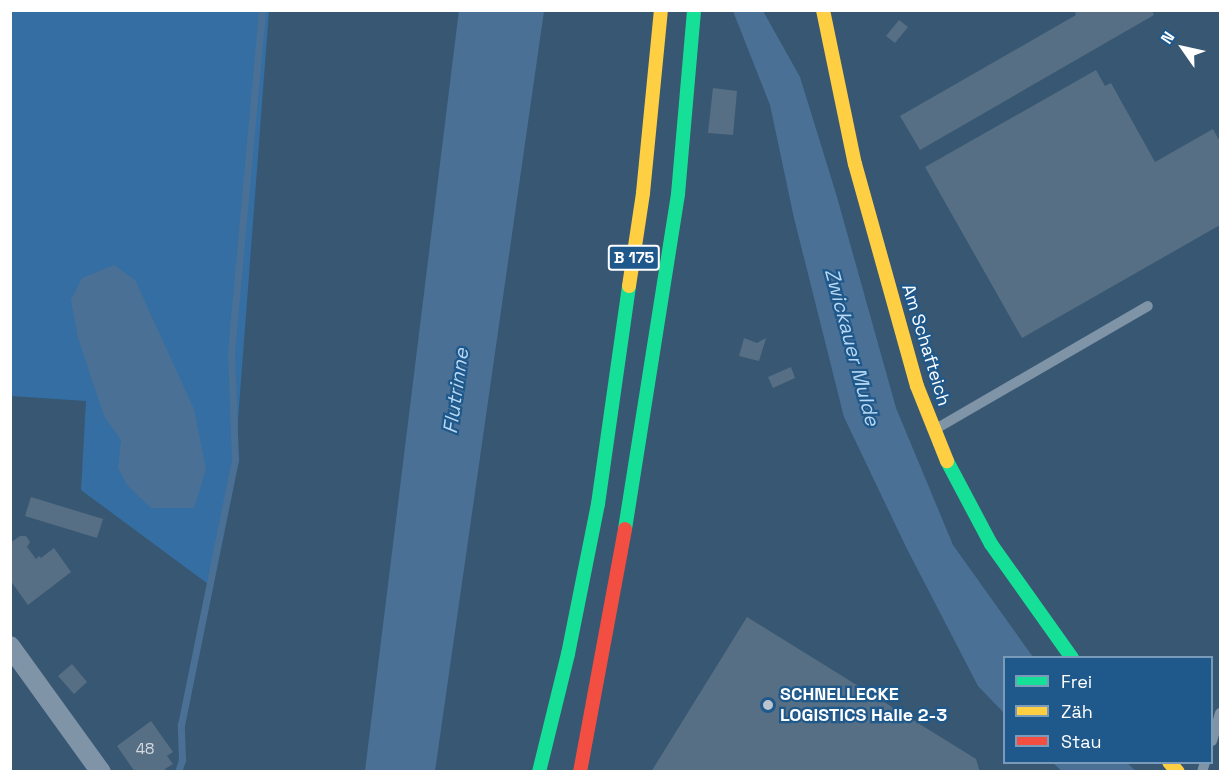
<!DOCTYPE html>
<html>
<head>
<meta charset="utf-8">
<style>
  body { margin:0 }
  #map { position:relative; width:1231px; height:782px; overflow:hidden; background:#385772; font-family:"Space Grotesk",sans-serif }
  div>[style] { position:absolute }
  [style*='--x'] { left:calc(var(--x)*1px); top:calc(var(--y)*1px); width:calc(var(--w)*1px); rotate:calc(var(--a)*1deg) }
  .green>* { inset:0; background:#346ea2 }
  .water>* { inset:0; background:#4a7195 }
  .stream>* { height:7px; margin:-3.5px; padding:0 3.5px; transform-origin:3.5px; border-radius:3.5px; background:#4a7195 }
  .building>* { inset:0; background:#566f84 }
  .lane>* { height:10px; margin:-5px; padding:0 5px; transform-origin:5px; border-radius:5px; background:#7f94a7 }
  .street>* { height:20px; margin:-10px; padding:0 10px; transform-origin:10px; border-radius:10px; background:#7f94a7 }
  .fast>* { height:14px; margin:-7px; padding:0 7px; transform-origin:7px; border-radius:7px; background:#16e098 }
  .slow>* { height:14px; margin:-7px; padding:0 7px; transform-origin:7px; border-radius:7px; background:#ffcf43 }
  .jam>* { height:14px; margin:-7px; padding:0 7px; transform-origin:7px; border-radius:7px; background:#f24e42 }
  .dots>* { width:16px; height:16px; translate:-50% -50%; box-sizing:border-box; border:3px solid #1f588b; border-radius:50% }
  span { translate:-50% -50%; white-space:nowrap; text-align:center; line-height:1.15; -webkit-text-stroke:4.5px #1f588b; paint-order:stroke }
  .number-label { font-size:15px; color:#d5dbe0 }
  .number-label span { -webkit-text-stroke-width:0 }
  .shield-label span { padding:2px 4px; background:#1f588b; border:2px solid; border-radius:4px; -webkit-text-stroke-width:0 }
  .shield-label { font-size:16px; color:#fff; font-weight:700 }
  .street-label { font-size:18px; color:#fff }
  .poi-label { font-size:18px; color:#fff; font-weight:700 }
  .left { translate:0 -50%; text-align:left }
  .water-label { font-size:20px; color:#b8d8f3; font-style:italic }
  .frame { position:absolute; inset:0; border:12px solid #fff; pointer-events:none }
  .legend { position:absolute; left:1003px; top:656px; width:210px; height:108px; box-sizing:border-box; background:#1f588b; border:2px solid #799bb9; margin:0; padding:8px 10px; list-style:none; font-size:18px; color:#fff }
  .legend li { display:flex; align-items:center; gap:12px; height:30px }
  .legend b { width:30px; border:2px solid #799bb9 }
  .north { position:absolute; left:1153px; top:18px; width:60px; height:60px; -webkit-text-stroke:4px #1f588b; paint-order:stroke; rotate:304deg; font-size:16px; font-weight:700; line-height:24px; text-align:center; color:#fff }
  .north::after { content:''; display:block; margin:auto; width:21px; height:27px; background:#fff; clip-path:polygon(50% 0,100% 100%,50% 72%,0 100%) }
</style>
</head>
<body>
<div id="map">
  <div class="green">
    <i style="clip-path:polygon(10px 11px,269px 11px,235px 460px,208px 584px,81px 490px,86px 401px,11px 396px)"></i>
  </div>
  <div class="water">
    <i style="clip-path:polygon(459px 10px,544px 11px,435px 771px,365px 771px)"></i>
    <i style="clip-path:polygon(733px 11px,763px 11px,800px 77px,837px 197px,896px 408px,953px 545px,1033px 657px,1004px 658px,1004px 713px,978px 686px,907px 549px,844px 417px,794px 218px,770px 105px)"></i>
    <i style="clip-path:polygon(114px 265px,135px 280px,194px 409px,206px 469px,194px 508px,151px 508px,127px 485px,118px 468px,121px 440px,104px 416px,78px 338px,71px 300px,82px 278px)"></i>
    <i style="clip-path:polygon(1053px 763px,1127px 763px,1136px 771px,1062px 771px)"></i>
  </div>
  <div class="stream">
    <i style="--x:178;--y:772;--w:13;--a:-72"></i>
    <i style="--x:182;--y:760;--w:35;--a:-92"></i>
    <i style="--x:181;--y:725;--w:270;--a:-78.5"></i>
    <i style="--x:235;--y:460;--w:108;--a:-92.1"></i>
    <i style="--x:231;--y:352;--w:343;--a:-84.8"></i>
  </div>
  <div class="building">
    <i style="clip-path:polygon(1074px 10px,1152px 10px,1154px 15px,920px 150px,900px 116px,1076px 15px)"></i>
    <i style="clip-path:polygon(899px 20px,908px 27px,895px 43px,886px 36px)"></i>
    <i style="clip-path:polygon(1096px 70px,1105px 86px,1111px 83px,1155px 162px,1213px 129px,1220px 142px,1220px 225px,1022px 338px,925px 167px)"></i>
    <i style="clip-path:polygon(713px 88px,737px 91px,733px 135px,708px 133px)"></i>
    <i style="clip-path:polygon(744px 338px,757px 343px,766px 338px,759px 361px,739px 356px)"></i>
    <i style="clip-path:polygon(791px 367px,795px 378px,773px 388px,768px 377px)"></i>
    <i style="clip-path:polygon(31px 497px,103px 519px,97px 538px,25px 516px)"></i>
    <i style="clip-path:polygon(20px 536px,26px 536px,30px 542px,27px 547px,36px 559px,39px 556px,41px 558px,54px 548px,71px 572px,28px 605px,10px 580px,10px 543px)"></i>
    <i style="clip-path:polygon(747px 617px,976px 759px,980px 772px,651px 772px)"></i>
    <i style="clip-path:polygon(72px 664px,87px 682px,74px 694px,58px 676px)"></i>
    <i style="clip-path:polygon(151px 721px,173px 752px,167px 756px,173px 764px,165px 769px,167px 772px,135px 772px,117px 746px)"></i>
  </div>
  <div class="lane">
    <i style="--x:934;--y:430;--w:247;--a:-30.1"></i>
    <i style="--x:1212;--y:741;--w:29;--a:-74"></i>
    <i style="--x:1202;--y:772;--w:10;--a:-73"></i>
  </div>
  <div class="street">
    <i style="--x:10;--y:646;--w:155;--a:54.2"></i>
  </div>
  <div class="fast">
    <i style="--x:947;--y:461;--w:94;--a:62.1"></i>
    <i style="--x:991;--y:544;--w:140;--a:54.6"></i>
    <i style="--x:625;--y:529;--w:339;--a:-81"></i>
    <i style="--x:678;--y:194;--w:185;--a:-85"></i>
    <i style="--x:539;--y:772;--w:122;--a:-76.2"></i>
    <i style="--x:568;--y:654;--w:153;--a:-78.7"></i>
    <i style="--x:598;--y:504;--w:220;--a:-81.9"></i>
  </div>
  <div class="slow">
    <i style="--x:823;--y:10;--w:157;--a:78.3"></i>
    <i style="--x:855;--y:164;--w:230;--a:74.4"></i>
    <i style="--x:917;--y:386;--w:81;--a:68.2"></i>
    <i style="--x:629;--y:286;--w:94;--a:-81.4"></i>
    <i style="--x:643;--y:193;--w:184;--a:-84.4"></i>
    <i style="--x:1169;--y:762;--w:13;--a:48"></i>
  </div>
  <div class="jam">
    <i style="--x:580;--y:772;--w:247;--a:-79.5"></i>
  </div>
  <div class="dots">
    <i style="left:768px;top:705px;background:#b9c4ce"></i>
  </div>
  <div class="number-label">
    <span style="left:145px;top:749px">48</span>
  </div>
  <div class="shield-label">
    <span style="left:634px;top:258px">B 175</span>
  </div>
  <div class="street-label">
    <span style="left:926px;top:345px;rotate:73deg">Am Schafteich</span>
  </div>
  <div class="poi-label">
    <span class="left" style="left:780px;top:705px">SCHNELLECKE<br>LOGISTICS Halle 2-3</span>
  </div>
  <div class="water-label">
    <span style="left:852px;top:347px;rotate:75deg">Zwickauer Mulde</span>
    <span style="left:456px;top:391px;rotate:-82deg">Flutrinne</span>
  </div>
  <div class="frame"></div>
  <ul class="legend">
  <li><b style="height:8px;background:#16e098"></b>Frei</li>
  <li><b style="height:8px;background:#ffcf43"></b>Zäh</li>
  <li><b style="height:8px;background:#f24e42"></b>Stau</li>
  </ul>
  <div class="north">N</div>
</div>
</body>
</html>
